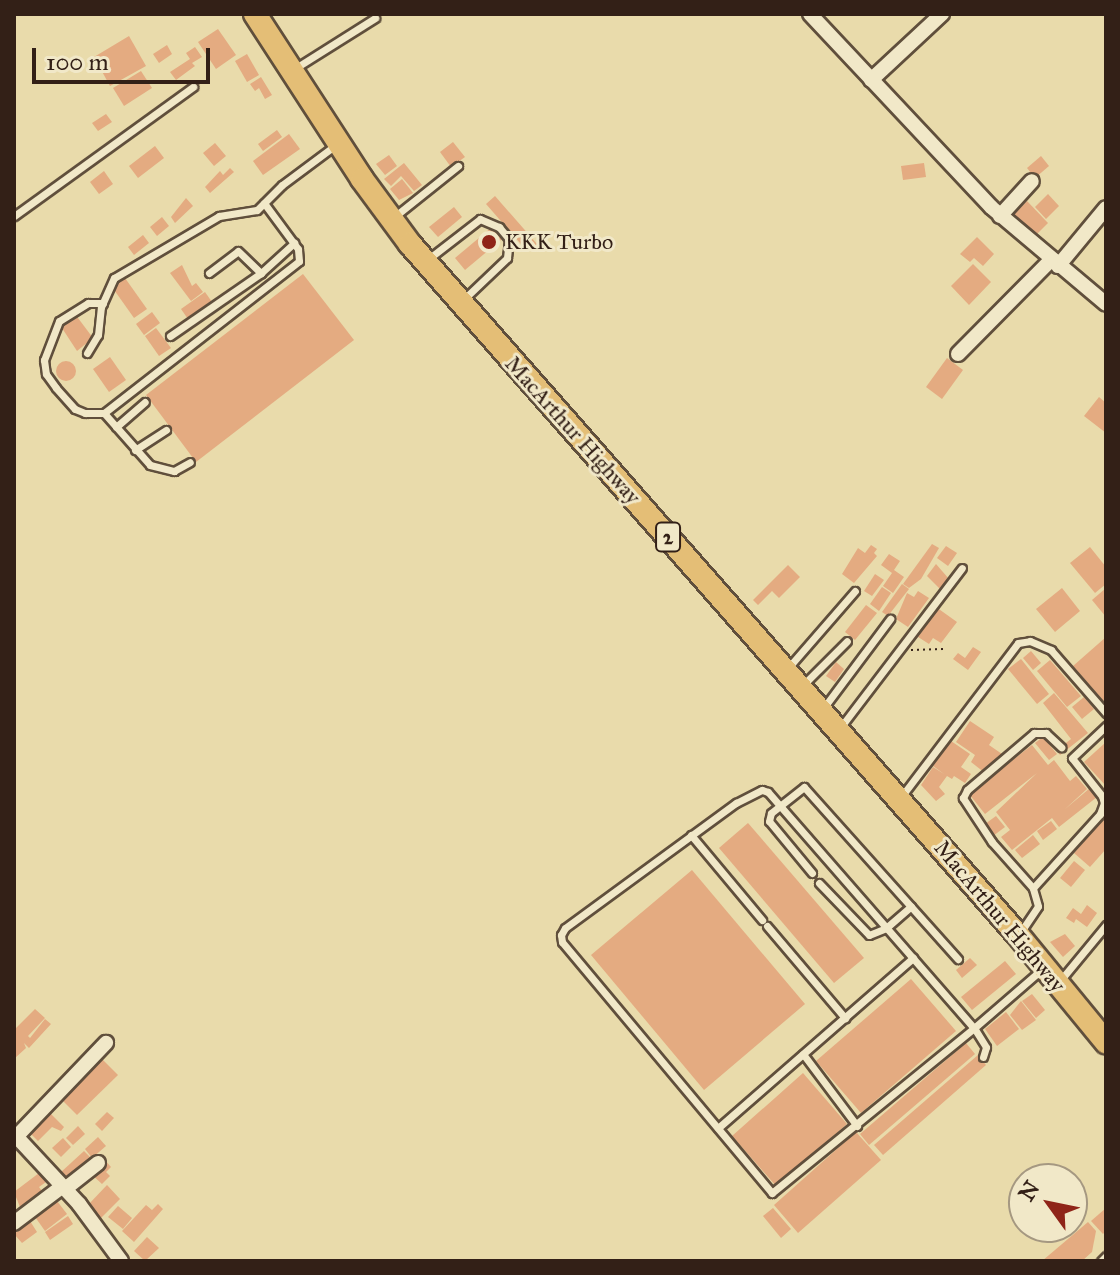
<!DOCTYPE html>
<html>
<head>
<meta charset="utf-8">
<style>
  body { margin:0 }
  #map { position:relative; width:1120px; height:1275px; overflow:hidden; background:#e9dbab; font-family:"IM FELL Great Primer",serif }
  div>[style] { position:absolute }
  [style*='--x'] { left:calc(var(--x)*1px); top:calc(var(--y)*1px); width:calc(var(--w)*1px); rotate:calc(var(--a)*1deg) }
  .building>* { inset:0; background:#e4ab81 }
  .round { border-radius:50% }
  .path>* { height:2px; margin-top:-1px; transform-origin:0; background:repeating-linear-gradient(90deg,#332017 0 2px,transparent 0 6px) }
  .roads { filter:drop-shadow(2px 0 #604f3c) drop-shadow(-2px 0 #604f3c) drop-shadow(0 2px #604f3c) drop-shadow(0 -2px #604f3c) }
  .service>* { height:7px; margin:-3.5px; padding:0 3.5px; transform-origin:3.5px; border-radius:3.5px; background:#f1e8c8 }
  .minor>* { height:14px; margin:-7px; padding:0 7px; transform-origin:7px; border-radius:7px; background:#f1e8c8 }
  .trunk>* { height:22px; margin:-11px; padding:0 11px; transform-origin:11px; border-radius:11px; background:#e4be76 }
  .dots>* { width:22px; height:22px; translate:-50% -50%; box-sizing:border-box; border:4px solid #f1e8c8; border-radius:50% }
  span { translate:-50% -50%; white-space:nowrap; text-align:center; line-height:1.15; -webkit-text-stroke:6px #f1e8c8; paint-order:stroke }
  .shield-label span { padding:2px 6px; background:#f1e8c8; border:2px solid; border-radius:6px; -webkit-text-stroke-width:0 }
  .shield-label { font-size:20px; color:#332017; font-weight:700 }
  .poi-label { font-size:22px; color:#332017 }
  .left { translate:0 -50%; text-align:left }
  .street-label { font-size:22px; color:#332017 }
  .frame { position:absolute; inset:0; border:16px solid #332017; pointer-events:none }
  .north { position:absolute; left:1008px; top:1163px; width:80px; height:80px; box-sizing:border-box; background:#f1e8c8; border:2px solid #a59881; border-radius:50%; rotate:303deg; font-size:22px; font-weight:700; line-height:32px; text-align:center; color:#332017 }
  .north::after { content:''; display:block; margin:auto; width:28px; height:36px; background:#8f2418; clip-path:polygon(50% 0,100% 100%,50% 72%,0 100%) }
  .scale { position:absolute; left:32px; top:48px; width:178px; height:36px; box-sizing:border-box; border:4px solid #332017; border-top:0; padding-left:10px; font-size:24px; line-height:28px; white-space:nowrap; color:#332017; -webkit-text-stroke:6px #f1e8c8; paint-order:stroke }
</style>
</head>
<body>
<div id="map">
  <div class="building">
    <i style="clip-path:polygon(218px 29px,236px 55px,216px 69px,198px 42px)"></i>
    <i style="clip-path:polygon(129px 36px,146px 66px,110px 86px,94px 57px)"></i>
    <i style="clip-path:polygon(167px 45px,172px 54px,159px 63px,153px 54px)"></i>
    <i style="clip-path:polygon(195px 47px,202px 57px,192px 63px,195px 66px,176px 80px,170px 72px,190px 59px,186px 53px)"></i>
    <i style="clip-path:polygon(247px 54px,259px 75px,247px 82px,235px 61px)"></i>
    <i style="clip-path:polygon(141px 71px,152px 88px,124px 106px,113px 88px)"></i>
    <i style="clip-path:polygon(261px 77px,272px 95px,265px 99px,259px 88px,255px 91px,250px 84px)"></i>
    <i style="clip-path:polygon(106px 114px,112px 122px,98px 131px,92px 123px)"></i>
    <i style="clip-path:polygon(277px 130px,282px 137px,263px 151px,258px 144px)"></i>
    <i style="clip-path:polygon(289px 134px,300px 149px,263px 175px,253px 161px)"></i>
    <i style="clip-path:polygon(453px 142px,465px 157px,451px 167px,440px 152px)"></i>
    <i style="clip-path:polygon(215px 143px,226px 156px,214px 166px,203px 153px)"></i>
    <i style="clip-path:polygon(155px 146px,164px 158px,138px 178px,129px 166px)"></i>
    <i style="clip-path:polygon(389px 155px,397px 166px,385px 175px,376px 164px)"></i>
    <i style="clip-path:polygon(1041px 156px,1049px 166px,1035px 178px,1027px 168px)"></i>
    <i style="clip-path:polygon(404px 163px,422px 185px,414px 191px,401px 176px,391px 186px,384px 179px)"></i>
    <i style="clip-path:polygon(924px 163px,926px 177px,903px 180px,901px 166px)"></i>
    <i style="clip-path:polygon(230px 168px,234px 172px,210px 193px,205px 187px,220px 171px,223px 175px)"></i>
    <i style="clip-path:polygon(104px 171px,113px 184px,99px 194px,90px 182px)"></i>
    <i style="clip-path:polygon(402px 179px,413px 193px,399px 200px,390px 189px)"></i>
    <i style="clip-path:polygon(1048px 194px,1059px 206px,1046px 219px,1035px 207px)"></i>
    <i style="clip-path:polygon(495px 196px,537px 244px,528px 252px,486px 204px)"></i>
    <i style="clip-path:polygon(186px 198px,193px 206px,175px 223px,171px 217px)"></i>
    <i style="clip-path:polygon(1027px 201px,1048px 223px,1034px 237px,1013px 215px)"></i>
    <i style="clip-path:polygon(454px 207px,462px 217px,438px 237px,429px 227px)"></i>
    <i style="clip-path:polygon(162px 217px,169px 226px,157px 236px,150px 227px)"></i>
    <i style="clip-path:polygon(492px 227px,502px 239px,465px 270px,455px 258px)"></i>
    <i style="clip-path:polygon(143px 235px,149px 243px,134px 255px,128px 247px)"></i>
    <i style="clip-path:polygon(977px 237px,994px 254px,983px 266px,974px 258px,970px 262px,960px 254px)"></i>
    <i style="clip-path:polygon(973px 264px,991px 282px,969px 305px,951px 286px)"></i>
    <i style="clip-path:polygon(182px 265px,192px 286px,196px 283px,203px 292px,191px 301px,170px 273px)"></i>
    <i style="clip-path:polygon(303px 274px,354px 340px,196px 462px,146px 395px)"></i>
    <i style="clip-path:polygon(125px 278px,147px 309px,134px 318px,112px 287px)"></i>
    <i style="clip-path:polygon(205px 292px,212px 302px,188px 319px,181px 309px)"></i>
    <i style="clip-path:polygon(152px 312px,160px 323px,144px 335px,136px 324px)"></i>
    <i style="clip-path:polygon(75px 314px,93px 338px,77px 351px,60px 325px)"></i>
    <i style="clip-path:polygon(156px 328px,171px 348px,159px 356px,145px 336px)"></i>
    <i style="clip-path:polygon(110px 357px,126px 380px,109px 392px,93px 369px)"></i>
    <i style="clip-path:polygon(947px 358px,963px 370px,942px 399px,926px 387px)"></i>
    <i class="round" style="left:56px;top:361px;width:20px;height:20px"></i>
    <i style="clip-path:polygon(1099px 397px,1106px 403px,1106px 433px,1084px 416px)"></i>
    <i style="clip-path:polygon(932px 544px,939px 548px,921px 579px,909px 588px,903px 584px)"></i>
    <i style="clip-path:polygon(871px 545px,877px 549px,874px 553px,877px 556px,854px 583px,842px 574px,858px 548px,865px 553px)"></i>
    <i style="clip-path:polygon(946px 546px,957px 553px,948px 566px,937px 558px)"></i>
    <i style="clip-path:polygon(1090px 547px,1106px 567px,1106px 584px,1095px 593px,1070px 563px)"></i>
    <i style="clip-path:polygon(889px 554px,900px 561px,894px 570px,904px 577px,893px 593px,883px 586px,892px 573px,881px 565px)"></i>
    <i style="clip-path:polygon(936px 564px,949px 579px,941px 590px,927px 576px)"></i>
    <i style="clip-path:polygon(788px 565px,800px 577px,779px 598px,772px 591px,758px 605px,753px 600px)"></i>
    <i style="clip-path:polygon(875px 574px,884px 580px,872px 596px,864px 591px)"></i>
    <i style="clip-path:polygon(902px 584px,909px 589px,888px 616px,882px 612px)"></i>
    <i style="clip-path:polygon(882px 587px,891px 593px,879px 611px,870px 604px)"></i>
    <i style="clip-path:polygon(1062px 588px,1080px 611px,1055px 632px,1036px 609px)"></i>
    <i style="clip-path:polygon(1106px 588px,1106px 617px,1092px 600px)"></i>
    <i style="clip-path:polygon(918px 591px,929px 598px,908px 627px,896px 619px,907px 593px,914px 597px)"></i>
    <i style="clip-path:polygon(866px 605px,877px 613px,855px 640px,845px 632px)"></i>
    <i style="clip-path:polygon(936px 607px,957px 622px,941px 643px,933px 638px,929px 644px,915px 635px)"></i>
    <i style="clip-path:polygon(1106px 637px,1106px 704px,1073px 666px)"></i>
    <i style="clip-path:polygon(973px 647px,981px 652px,968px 670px,953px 659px,958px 653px,965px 658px)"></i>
    <i style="clip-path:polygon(1031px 651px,1041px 663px,1033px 670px,1023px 658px)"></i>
    <i style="clip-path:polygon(1021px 659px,1049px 694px,1037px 704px,1008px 669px)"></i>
    <i style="clip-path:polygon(1050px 660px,1081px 696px,1067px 707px,1037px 671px)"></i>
    <i style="clip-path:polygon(836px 662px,844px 669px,835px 682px,826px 676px)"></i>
    <i style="clip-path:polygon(1054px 693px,1088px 733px,1060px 755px,1057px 750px,1071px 739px,1043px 703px)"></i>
    <i style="clip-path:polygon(1084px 697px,1094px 709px,1082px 719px,1072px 707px)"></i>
    <i style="clip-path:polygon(970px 721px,994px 737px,989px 745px,1002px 754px,985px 773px,971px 762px,975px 755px,956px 742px)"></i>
    <i style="clip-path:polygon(1043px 737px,1057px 754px,1049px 760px,1035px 743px)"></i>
    <i style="clip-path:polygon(951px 741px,970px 754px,961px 767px,971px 774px,965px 783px,954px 776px,952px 779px,947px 776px,939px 787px,945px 794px,936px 801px,921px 785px,933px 767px,944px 774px,933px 766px)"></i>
    <i style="clip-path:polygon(1106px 742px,1106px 786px,1084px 762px)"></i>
    <i style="clip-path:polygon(1032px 745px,1048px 765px,1054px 760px,1070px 781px,1076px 776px,1087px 789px,1064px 810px,1090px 788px,1097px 797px,1059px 827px,1052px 818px,1012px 850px,1001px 837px,1010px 830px,996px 812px,1037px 773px,985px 814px,969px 794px)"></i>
    <i style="clip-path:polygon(996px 816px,1005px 827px,993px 836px,985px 824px)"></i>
    <i style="clip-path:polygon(1106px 816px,1106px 849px,1090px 867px,1074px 853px)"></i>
    <i style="clip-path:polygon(1051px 821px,1057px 829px,1043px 840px,1037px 831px)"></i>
    <i style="clip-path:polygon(748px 823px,864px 958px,834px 983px,719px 848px)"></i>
    <i style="clip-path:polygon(1033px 835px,1040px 844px,1022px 858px,1015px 850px)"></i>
    <i style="clip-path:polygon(1074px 861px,1085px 870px,1071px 887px,1060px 878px)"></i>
    <i style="clip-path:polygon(692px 870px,805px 1004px,704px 1090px,591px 955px)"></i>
    <i style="clip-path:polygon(1087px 905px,1097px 913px,1087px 927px,1076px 919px,1074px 923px,1066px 918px,1073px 908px,1081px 914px)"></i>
    <i style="clip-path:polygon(1065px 934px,1075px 946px,1063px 957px,1050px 942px)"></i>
    <i style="clip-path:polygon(970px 958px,977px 965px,962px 978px,956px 970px)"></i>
    <i style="clip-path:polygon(1005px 961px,1016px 974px,972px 1010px,961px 997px)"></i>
    <i style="clip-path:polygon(911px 979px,956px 1031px,861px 1113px,816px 1061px)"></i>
    <i style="clip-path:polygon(1032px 994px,1045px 1010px,1036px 1018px,1022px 1001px)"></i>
    <i style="clip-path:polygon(1021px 1001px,1036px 1020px,1022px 1030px,1010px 1015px)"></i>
    <i style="clip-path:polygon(35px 1009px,45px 1018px,28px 1036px,30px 1038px,45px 1019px,51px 1024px,29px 1048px,24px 1043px,26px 1048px,14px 1059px,14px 1030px)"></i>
    <i style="clip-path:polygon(1006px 1012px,1019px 1029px,997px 1046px,985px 1029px)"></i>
    <i style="clip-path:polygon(966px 1043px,975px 1054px,869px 1145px,860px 1134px)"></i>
    <i style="clip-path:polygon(978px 1055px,986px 1065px,883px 1155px,874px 1145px)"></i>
    <i style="clip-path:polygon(100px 1057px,118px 1075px,77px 1115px,59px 1097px)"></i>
    <i style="clip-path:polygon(803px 1073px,847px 1124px,776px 1186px,732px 1136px)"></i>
    <i style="clip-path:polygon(48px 1111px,64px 1127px,61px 1131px,52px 1127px,38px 1141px,25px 1128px)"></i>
    <i style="clip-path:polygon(107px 1112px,114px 1118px,102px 1131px,95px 1124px)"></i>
    <i style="clip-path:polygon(78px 1126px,85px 1134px,73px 1145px,66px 1138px)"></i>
    <i style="clip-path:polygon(856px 1132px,881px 1160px,798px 1233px,774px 1205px)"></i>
    <i style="clip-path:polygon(98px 1137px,106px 1146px,92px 1158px,85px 1149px)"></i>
    <i style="clip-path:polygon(63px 1138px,71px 1147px,61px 1157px,52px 1148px)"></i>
    <i style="clip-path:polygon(84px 1151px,91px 1158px,69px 1182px,60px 1173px)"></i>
    <i style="clip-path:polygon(104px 1159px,111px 1167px,106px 1172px,110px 1176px,102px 1184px,90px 1173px)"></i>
    <i style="clip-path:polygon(39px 1173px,46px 1182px,39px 1187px,42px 1191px,20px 1207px,14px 1192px)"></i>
    <i style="clip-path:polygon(107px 1185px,120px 1199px,101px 1218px,88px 1205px)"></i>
    <i style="clip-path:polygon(54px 1197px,67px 1214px,45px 1231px,33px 1214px)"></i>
    <i style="clip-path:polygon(158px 1204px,163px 1209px,134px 1242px,122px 1231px,146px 1205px,152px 1210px)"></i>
    <i style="clip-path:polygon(118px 1206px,132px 1218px,123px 1229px,108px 1217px)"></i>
    <i style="clip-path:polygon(773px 1208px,791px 1229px,781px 1238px,763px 1216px)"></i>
    <i style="clip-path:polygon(1106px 1208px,1106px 1231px,1103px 1234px,1091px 1221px)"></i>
    <i style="clip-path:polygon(68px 1216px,73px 1224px,50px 1240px,45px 1232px)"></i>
    <i style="clip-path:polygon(30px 1221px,37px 1232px,22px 1243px,14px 1234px)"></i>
    <i style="clip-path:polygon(1088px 1222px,1096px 1231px,1092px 1252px,1082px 1261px,1042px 1261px)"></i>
    <i style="clip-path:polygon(147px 1237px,159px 1248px,145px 1261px,134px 1251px)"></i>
  </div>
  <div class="path">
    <i style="--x:911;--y:650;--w:32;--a:-2"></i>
  </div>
  <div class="roads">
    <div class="service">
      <i style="--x:294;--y:69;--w:96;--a:-32.2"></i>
      <i style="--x:14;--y:216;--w:221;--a:-35.8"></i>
      <i style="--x:394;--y:217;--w:82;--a:-38.6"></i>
      <i style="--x:427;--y:260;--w:67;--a:-37.7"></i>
      <i style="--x:480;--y:219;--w:21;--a:23"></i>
      <i style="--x:499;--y:227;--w:16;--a:50"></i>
      <i style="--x:509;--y:239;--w:19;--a:96"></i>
      <i style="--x:507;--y:258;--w:59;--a:136.4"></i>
      <i style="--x:209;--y:273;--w:36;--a:-37"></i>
      <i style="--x:238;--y:251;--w:32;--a:44"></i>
      <i style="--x:103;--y:303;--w:15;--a:180"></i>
      <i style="--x:88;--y:303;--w:34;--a:148"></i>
      <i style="--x:59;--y:321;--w:42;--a:111"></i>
      <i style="--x:44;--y:360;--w:14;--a:82"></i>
      <i style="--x:46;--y:374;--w:17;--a:54"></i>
      <i style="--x:56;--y:388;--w:28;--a:48"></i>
      <i style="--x:75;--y:409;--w:11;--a:22"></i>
      <i style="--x:85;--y:413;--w:19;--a:0"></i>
      <i style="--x:104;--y:413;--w:247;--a:-37.9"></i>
      <i style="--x:299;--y:261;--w:12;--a:-95"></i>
      <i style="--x:298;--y:249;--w:57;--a:-126.5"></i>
      <i style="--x:170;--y:336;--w:111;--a:-34.7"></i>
      <i style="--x:261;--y:273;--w:45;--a:-42.3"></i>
      <i style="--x:87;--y:353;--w:21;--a:-59"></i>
      <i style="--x:98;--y:335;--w:28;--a:-84"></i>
      <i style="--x:101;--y:307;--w:32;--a:-66"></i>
      <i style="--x:114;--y:278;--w:122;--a:-30.6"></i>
      <i style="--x:219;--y:216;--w:38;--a:-9"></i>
      <i style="--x:257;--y:210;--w:35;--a:-45"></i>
      <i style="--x:282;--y:185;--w:69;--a:-36.7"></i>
      <i style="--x:104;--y:413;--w:69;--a:48.5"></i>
      <i style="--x:150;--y:465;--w:25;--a:14"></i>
      <i style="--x:174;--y:471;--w:18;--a:-29"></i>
      <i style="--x:116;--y:427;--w:38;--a:-41"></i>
      <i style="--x:135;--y:450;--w:37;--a:-33"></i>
      <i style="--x:788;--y:668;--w:102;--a:-49"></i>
      <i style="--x:803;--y:685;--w:62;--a:-45"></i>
      <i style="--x:822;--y:710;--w:114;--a:-53.2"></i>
      <i style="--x:840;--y:728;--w:201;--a:-52.7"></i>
      <i style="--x:762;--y:790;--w:6;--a:18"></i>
      <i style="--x:768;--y:792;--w:313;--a:48.9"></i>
      <i style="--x:974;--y:1028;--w:261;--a:140.8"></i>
      <i style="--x:772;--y:1193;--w:327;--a:-129.9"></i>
      <i style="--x:562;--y:942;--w:7;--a:-98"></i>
      <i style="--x:561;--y:935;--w:8;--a:-60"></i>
      <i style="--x:565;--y:928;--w:212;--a:-36.2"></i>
      <i style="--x:736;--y:803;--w:29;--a:-27"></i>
      <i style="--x:901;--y:797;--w:193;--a:-52.8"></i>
      <i style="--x:1018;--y:643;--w:12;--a:-9"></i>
      <i style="--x:1030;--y:641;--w:23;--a:23"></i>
      <i style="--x:1051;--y:650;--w:84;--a:48.9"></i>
      <i style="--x:691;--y:835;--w:111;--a:50.1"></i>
      <i style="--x:812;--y:873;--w:67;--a:-129.6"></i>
      <i style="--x:769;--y:821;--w:8;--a:-76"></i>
      <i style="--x:771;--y:813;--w:42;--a:-38.2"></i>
      <i style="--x:804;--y:787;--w:231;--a:48.2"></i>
      <i style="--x:819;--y:883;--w:72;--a:46.1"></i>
      <i style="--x:869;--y:935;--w:18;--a:-22"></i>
      <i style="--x:886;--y:928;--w:33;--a:-41"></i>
      <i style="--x:1033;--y:888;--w:100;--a:-47.8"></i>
      <i style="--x:1100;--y:814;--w:12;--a:-70"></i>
      <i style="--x:1104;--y:803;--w:7;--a:-106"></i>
      <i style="--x:1102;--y:796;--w:48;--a:-128.3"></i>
      <i style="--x:1072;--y:758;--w:47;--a:-43.3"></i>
      <i style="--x:767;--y:926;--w:121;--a:49.7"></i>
      <i style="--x:1020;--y:933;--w:32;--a:-56"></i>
      <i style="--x:1038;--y:906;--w:19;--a:-106"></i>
      <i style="--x:1033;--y:888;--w:62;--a:-131.7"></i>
      <i style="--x:992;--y:842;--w:53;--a:-123.4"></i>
      <i style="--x:963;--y:798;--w:9;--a:-63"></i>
      <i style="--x:967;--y:790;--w:88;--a:-40.4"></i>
      <i style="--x:1034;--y:733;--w:12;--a:0"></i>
      <i style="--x:1046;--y:733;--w:21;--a:43"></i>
      <i style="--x:1059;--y:982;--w:74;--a:-50.5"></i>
      <i style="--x:803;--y:1054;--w:90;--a:53.1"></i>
      <i style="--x:983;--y:1057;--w:10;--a:-73"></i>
      <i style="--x:986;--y:1047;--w:22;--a:-122"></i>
      <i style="--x:974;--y:1028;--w:90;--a:-40.9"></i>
      <i style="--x:718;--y:1128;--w:259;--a:-41.1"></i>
      <i style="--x:1101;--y:1261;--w:7;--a:-45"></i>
    </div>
    <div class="minor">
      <i style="--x:810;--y:14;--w:265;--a:46.8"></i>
      <i style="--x:991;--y:207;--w:150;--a:40.1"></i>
      <i style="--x:871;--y:80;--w:97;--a:-42.9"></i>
      <i style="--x:1000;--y:216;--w:47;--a:-47.6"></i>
      <i style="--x:1058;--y:266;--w:75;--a:-50.4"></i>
      <i style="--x:958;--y:354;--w:132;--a:-45.3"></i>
      <i style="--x:14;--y:1134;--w:96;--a:47.1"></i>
      <i style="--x:79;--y:1204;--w:71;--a:53.6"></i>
      <i style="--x:17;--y:1136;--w:129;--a:-46.3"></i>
      <i style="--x:65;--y:1189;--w:42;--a:-38.2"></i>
      <i style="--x:14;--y:1223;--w:61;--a:-37.1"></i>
    </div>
    <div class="trunk">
      <i style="--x:255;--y:14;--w:197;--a:57"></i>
      <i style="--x:362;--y:179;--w:81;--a:53.6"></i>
      <i style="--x:410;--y:244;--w:920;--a:48.66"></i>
      <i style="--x:1018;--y:935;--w:139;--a:50.6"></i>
    </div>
  </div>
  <div class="dots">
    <i style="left:489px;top:242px;background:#8f2418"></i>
  </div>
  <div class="shield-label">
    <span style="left:668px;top:537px">2</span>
  </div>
  <div class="poi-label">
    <span class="left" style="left:505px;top:242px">KKK Turbo</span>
  </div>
  <div class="street-label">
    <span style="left:573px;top:430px;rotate:48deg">MacArthur Highway</span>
    <span style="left:1000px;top:916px;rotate:50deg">MacArthur Highway</span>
  </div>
  <div class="frame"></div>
  <div class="north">N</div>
  <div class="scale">100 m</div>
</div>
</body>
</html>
